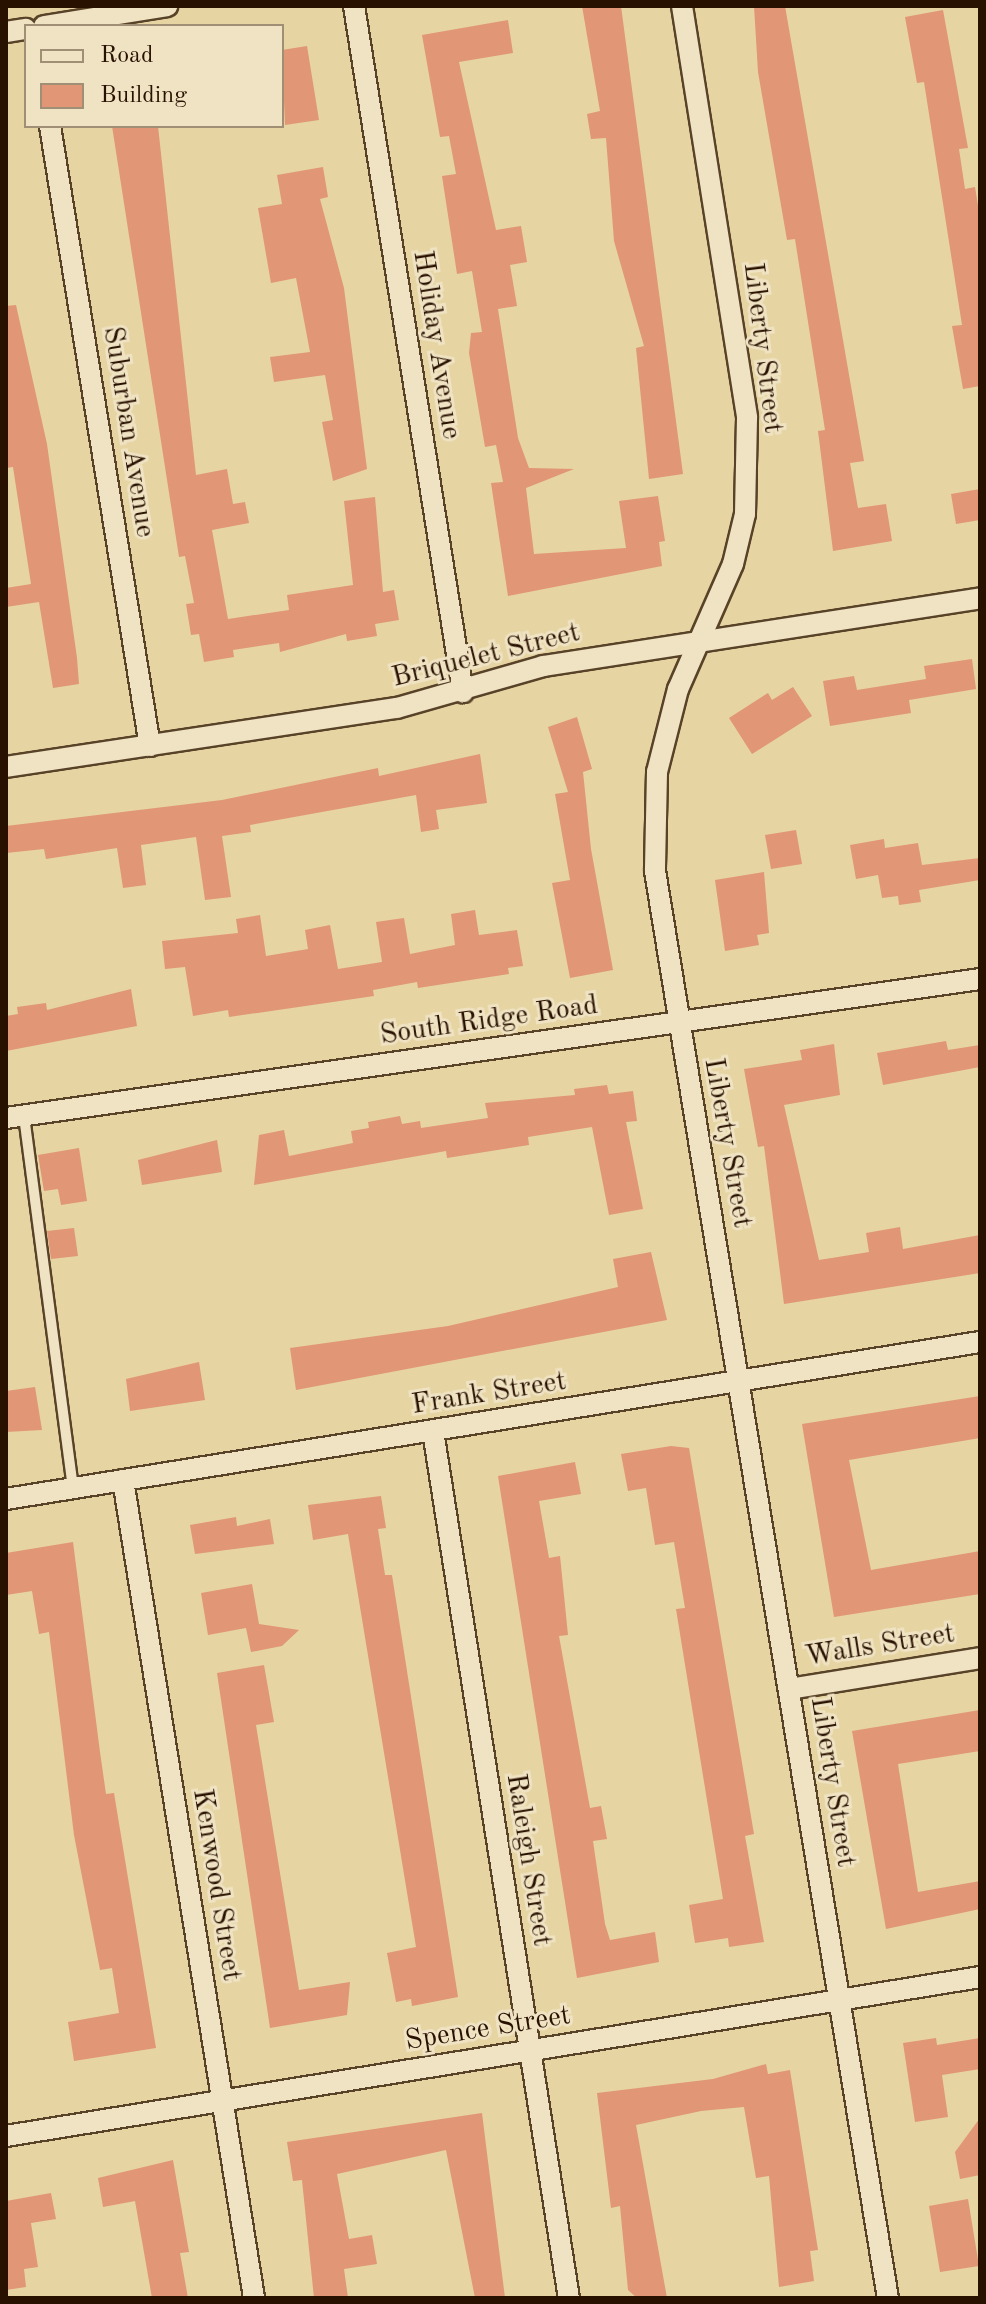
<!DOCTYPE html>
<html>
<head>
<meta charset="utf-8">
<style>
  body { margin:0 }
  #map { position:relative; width:986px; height:2304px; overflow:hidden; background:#e6d4a2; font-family:"Old Standard TT",serif }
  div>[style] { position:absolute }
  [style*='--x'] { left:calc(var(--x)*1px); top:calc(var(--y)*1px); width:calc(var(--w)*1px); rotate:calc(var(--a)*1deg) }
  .building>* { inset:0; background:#e19676 }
  .roads { filter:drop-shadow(2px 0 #584228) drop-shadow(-2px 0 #584228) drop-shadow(0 2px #584228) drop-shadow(0 -2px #584228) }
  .lane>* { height:10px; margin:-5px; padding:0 5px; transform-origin:5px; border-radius:5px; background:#efe3c3 }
  .street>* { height:20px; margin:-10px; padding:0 10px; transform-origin:10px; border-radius:10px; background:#efe3c3 }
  span { translate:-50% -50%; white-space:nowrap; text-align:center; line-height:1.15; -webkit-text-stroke:6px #efe3c3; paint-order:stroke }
  .street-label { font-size:28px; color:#291100 }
  .frame { position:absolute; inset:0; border:8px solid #291100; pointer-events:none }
  .legend { position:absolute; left:24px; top:24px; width:260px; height:104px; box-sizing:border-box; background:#efe3c3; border:2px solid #a08f75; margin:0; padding:10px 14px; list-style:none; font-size:24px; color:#291100 }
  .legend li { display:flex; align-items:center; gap:16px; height:40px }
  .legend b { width:40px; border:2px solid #a08f75 }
</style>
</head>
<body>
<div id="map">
  <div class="building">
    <i style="clip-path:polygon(582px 6px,621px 6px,683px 474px,649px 479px,636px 348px,644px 346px,614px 241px,606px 138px,591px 139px,587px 114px,600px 111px)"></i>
    <i style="clip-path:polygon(754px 6px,785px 6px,864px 461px,850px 463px,858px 508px,886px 504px,892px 541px,833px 551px,818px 431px,825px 430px,795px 239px,787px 240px,758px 72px)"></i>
    <i style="clip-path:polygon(943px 10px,968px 148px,959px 149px,965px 189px,975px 187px,980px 218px,980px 386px,963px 389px,952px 326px,962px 325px,924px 82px,917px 83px,905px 17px)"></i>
    <i style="clip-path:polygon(508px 20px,513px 53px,459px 62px,496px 230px,521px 226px,527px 262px,510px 265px,517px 306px,498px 309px,518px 438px,529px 468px,574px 469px,526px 488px,534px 554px,626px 548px,619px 501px,658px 496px,665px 541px,659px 542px,662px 566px,508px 596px,491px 483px,503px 482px,496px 445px,485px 447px,469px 353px,471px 333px,482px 332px,472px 271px,457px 274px,442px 176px,456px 174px,449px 136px,440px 137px,422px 35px)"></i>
    <i style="clip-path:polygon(307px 46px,319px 120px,285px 125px,282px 50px)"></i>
    <i style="clip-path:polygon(112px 126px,158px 126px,196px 475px,227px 469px,233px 504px,245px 502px,249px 523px,212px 530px,228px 619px,289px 610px,287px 595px,353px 585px,344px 501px,375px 497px,383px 592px,394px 590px,399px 620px,375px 624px,377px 636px,347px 641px,346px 634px,280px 652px,279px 643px,233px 650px,234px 657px,204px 662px,199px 634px,191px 635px,186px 604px,194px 603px,185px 556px,179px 557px)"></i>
    <i style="clip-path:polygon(323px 167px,328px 197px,320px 199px,344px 288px,367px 469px,333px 481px,322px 422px,333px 420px,325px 375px,274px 382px,270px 357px,310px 352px,296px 278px,271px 283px,258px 208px,282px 204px,277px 175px)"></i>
    <i style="clip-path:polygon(16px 305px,47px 444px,77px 658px,79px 684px,53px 688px,39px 602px,6px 607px,6px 588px,31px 584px,13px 467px,6px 468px,6px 306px)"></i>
    <i style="clip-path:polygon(980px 489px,980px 520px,956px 524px,951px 494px)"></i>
    <i style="clip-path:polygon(972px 659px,976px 689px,909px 700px,911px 713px,830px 726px,823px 681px,854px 676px,857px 690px,926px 679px,924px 666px)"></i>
    <i style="clip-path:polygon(793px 687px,812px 716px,752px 754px,729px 718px,768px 693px,772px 700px)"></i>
    <i style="clip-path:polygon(577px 717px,592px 769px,583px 772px,591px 849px,613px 970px,570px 978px,552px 883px,570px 880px,555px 794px,568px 792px,548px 727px)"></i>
    <i style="clip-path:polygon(480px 754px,487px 803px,436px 810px,439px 829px,421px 832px,416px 795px,250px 825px,251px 832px,222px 836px,231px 897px,205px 900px,196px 837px,141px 845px,146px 885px,123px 888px,117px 848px,46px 859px,44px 849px,6px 853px,6px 826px,222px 800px,378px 768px,379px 776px)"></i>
    <i style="clip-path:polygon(796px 830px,802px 864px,771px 869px,765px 835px)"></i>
    <i style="clip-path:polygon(884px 839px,885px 848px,918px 843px,922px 865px,980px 858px,980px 880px,919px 890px,921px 902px,899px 905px,898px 896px,882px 898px,878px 875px,856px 879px,850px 845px)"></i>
    <i style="clip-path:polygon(764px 872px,769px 933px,757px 935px,759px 945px,725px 951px,715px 880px)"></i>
    <i style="clip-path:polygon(475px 910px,479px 935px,517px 930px,523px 966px,508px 968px,509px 974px,418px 988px,417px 982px,373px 990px,374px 996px,229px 1017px,228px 1010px,193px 1016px,185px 967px,165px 969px,162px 941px,238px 933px,236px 919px,260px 915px,266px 956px,308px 949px,305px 930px,330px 925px,338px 969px,382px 962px,376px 922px,404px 918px,410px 954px,455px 945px,451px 914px)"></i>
    <i style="clip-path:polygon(131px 989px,137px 1026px,6px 1051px,6px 1016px,18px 1014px,17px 1007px,46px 1003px,47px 1010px)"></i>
    <i style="clip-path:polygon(946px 1041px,948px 1050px,980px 1045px,980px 1067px,883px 1085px,877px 1053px)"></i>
    <i style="clip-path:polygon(834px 1044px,840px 1095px,784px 1105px,819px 1260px,869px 1252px,866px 1233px,900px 1227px,903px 1249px,980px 1235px,980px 1273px,784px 1304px,764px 1146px,758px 1147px,744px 1069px,802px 1060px,800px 1050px)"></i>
    <i style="clip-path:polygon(607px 1085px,609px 1094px,633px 1091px,637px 1121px,626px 1122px,643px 1209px,609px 1215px,592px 1127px,528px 1137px,529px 1145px,447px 1158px,446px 1151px,254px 1185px,259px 1135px,284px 1130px,289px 1156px,353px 1143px,351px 1131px,369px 1128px,368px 1122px,400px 1116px,402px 1124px,420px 1121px,421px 1128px,488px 1118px,485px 1103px,575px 1095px,574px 1089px)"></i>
    <i style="clip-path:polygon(217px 1140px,222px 1172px,142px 1185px,138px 1160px)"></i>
    <i style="clip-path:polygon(79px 1148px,87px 1201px,61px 1205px,58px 1189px,44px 1191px,38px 1155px)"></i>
    <i style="clip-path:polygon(74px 1228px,78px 1256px,51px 1259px,47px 1231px)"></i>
    <i style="clip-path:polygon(651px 1252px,667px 1320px,296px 1390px,290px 1348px,448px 1326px,618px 1287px,613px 1259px)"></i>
    <i style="clip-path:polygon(199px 1362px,205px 1400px,130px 1411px,126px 1379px)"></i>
    <i style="clip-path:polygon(35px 1387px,42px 1430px,6px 1432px,6px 1391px)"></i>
    <i style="clip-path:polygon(980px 1396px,980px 1438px,849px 1460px,871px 1570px,980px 1551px,980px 1594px,834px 1617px,802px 1424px)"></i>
    <i style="clip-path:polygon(671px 1446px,689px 1448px,754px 1834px,745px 1836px,764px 1942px,729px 1947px,728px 1938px,695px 1943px,689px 1905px,723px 1899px,676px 1609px,685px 1608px,674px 1542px,655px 1545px,646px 1488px,628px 1491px,621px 1454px)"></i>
    <i style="clip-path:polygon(575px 1462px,581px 1494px,539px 1501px,549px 1558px,560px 1556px,568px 1635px,559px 1636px,590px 1808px,601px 1806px,607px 1839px,593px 1841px,605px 1924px,610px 1940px,655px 1932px,659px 1962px,577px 1978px,498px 1476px)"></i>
    <i style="clip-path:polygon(381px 1496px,386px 1528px,378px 1529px,385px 1575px,392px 1575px,458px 1997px,412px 2006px,411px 1999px,396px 2002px,387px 1953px,416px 1947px,348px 1534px,313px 1540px,308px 1505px)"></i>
    <i style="clip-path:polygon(236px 1517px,237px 1526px,270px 1519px,274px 1544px,195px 1554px,190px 1525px)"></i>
    <i style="clip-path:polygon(73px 1542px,100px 1752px,106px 1794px,114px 1793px,156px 2048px,74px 2061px,68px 2022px,119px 2013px,112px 1968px,100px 1970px,74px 1835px,49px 1632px,39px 1634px,32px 1591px,6px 1595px,6px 1553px)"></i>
    <i style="clip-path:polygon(252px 1584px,259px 1624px,299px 1630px,282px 1646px,251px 1652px,246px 1628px,208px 1635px,201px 1593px)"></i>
    <i style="clip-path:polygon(264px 1665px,274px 1722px,256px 1725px,299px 1990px,350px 1982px,347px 2015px,270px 2028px,217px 1673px)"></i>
    <i style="clip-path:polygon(980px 1710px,980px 1751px,898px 1764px,918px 1892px,980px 1881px,980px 1909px,886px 1929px,852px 1731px)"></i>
    <i style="clip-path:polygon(936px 2038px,937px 2045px,980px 2038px,980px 2069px,942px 2075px,948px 2117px,915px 2122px,903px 2043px)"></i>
    <i style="clip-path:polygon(766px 2064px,768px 2074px,790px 2070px,818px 2250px,810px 2251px,814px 2281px,779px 2287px,769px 2176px,756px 2178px,744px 2107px,701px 2111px,636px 2125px,667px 2298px,637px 2298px,628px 2290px,620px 2206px,611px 2208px,597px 2093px,713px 2079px)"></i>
    <i style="clip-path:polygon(482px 2113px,505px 2298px,475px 2298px,446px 2150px,337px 2174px,349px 2239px,372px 2235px,377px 2264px,344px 2269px,348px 2298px,314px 2298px,302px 2180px,293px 2181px,287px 2142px)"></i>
    <i style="clip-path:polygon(980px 2118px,980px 2175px,960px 2179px,955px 2152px)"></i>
    <i style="clip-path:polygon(173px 2160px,189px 2252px,180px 2253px,188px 2298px,152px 2298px,135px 2201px,103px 2207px,98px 2178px)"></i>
    <i style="clip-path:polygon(51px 2193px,56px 2219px,31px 2223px,38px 2267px,24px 2269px,26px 2287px,6px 2290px,6px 2201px)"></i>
    <i style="clip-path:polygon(968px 2199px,979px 2266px,940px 2272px,929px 2206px)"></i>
  </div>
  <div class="roads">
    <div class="lane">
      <i style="--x:24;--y:1116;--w:375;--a:82.5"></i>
    </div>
    <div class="street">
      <i style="--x:354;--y:6;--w:695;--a:80.97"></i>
      <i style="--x:682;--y:6;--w:417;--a:81"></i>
      <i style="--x:747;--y:418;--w:96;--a:91.2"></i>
      <i style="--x:745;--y:514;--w:51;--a:103.5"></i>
      <i style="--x:733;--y:564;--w:137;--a:113.7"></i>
      <i style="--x:678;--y:689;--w:86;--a:104.2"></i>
      <i style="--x:657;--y:772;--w:99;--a:91.2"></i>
      <i style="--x:655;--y:871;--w:1446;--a:80.73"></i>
      <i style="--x:44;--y:26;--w:125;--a:-9.2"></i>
      <i style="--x:6;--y:32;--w:20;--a:-9"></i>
      <i style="--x:50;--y:126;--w:628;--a:80.84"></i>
      <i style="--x:6;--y:767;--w:395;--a:-8.6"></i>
      <i style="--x:397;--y:708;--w:152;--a:-16"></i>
      <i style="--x:543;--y:666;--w:442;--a:-8.8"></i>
      <i style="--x:6;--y:1118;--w:984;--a:-8.12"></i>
      <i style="--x:433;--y:1431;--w:878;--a:81.09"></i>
      <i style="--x:123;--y:1480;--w:828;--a:80.9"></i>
      <i style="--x:6;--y:1499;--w:987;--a:-9.16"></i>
      <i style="--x:789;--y:1689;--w:193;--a:-9.2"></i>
      <i style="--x:6;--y:2136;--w:987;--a:-9.27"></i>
    </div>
  </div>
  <div class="street-label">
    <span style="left:436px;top:345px;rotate:81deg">Holiday Avenue</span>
    <span style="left:762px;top:348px;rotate:83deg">Liberty Street</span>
    <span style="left:128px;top:432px;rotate:81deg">Suburban Avenue</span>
    <span style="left:486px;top:656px;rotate:-14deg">Briquelet Street</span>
    <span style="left:489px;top:1021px;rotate:-8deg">South Ridge Road</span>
    <span style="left:727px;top:1143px;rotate:80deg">Liberty Street</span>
    <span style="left:489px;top:1394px;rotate:-9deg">Frank Street</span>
    <span style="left:880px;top:1646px;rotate:-9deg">Walls Street</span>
    <span style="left:832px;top:1782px;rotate:81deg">Liberty Street</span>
    <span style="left:528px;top:1860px;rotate:81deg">Raleigh Street</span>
    <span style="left:216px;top:1885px;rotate:81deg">Kenwood Street</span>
    <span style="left:488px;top:2029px;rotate:-9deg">Spence Street</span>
  </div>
  <div class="frame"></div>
  <ul class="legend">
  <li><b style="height:10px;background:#efe3c3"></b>Road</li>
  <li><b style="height:22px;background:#e19676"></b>Building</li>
  </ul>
</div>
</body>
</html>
